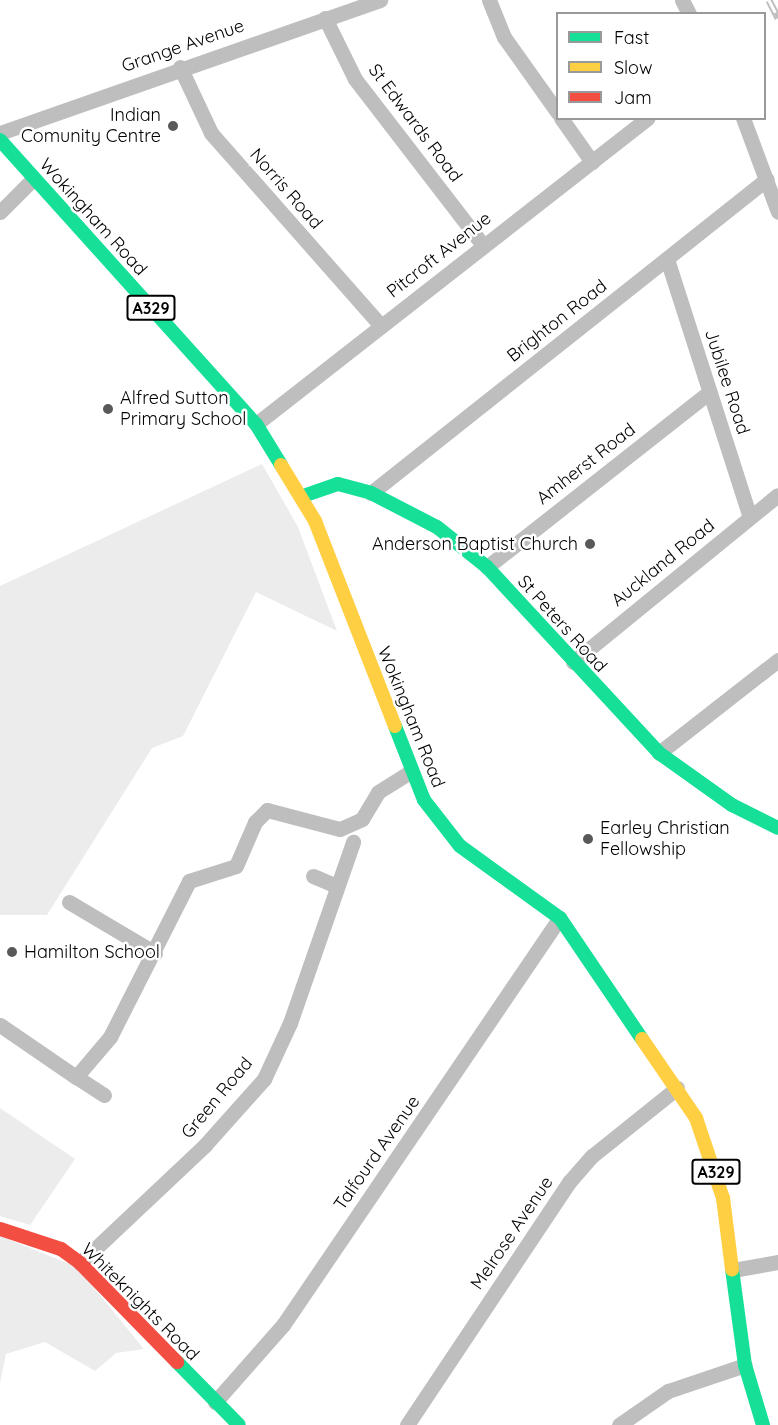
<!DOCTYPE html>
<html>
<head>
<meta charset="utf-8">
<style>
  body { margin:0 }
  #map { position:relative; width:778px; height:1425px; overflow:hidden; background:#fff; font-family:Quicksand,sans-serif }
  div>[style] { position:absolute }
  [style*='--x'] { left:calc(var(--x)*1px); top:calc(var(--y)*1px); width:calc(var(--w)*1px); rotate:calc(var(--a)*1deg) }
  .green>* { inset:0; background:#ececec }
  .street>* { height:15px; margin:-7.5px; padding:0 7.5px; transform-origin:7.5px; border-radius:7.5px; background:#bebebe }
  .fast>* { height:14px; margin:-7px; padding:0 7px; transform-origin:7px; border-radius:7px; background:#16e098 }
  .slow>* { height:14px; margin:-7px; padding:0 7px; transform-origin:7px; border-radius:7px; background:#ffcf43 }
  .jam>* { height:14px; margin:-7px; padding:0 7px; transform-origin:7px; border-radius:7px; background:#f24e42 }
  .rail>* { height:7px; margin-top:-3.5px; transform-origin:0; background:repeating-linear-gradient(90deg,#fff 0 14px,#bebebe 0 28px); box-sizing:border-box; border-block:2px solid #bebebe }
  .dots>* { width:16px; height:16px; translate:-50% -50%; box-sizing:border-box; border:3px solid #fff; border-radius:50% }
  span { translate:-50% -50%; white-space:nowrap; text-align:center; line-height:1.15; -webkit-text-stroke:5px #fff; paint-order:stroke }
  .shield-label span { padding:2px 4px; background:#fff; border:2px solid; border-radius:4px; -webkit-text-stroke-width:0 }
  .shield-label { font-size:16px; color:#000; font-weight:700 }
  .street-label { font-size:18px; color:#000 }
  .poi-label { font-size:18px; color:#000 }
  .right { translate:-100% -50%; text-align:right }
  .left { translate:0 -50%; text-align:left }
  .legend { position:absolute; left:556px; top:12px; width:210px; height:108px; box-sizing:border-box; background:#fff; border:2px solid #999; margin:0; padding:8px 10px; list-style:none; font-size:18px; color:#000 }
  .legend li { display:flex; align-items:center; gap:12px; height:30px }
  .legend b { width:30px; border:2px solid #999 }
</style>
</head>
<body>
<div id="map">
  <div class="green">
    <i style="clip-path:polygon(262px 464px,298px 527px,337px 631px,256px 592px,183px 736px,152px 748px,47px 915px,0 915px,0 586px)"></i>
    <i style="clip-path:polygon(0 1108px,75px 1159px,30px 1225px,0 1216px)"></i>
    <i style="clip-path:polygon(0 1236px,77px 1267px,144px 1349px,116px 1353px,95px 1371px,45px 1342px,6px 1354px,0 1383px)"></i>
  </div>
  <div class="street">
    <i style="--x:489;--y:0;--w:40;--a:68"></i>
    <i style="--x:504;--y:37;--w:93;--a:54.6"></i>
    <i style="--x:682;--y:0;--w:16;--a:63"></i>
    <i style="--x:325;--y:18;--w:68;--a:63.8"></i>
    <i style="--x:355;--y:79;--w:210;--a:52.4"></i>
    <i style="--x:180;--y:67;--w:73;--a:64.8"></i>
    <i style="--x:211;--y:133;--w:256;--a:48.6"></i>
    <i style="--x:561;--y:118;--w:54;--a:54.8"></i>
    <i style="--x:743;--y:118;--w:100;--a:69.6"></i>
    <i style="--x:0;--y:133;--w:403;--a:-19.3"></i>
    <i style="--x:0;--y:212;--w:47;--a:-45"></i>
    <i style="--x:667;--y:259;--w:271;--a:72.2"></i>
    <i style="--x:256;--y:424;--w:497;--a:-38"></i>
    <i style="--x:371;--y:493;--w:505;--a:-38.41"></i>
    <i style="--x:487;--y:567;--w:283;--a:-38.2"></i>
    <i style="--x:573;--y:662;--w:264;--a:-39.2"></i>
    <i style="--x:659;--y:753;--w:151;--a:-38"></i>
    <i style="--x:313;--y:876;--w:26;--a:23"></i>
    <i style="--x:69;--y:902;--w:100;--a:30.7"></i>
    <i style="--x:0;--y:1025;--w:92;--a:34.4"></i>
    <i style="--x:104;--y:1095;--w:33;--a:-147"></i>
    <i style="--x:76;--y:1077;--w:52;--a:-49.6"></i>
    <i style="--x:110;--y:1037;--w:175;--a:-63.1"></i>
    <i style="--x:189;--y:881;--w:49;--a:-17.7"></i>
    <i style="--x:236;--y:866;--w:48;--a:-66.6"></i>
    <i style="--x:255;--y:822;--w:17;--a:-45"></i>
    <i style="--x:267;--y:810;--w:75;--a:14.6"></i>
    <i style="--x:340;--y:829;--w:24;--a:-24"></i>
    <i style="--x:362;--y:819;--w:31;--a:-59"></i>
    <i style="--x:378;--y:792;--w:39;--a:-32"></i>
    <i style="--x:80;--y:1263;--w:172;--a:-43.3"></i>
    <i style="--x:205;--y:1145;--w:89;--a:-48.2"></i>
    <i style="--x:264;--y:1079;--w:62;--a:-65.1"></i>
    <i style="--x:290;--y:1023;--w:192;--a:-70.8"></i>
    <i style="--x:733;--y:1270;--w:46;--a:-10.1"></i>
    <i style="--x:215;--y:1402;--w:103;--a:-48.6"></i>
    <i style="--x:283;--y:1325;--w:492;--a:-55.8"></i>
    <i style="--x:407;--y:1425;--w:293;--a:-56.3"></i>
    <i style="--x:570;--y:1181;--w:33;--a:-49"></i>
    <i style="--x:592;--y:1156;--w:109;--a:-38.7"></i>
    <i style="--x:619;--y:1425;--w:60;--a:-34.8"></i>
    <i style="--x:668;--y:1391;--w:81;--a:-18.7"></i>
  </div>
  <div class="fast">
    <i style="--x:0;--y:140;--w:382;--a:48"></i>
    <i style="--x:256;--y:424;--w:48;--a:58.6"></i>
    <i style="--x:303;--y:496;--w:37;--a:-19"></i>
    <i style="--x:338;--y:484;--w:34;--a:15"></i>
    <i style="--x:371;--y:493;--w:74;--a:27.3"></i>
    <i style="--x:437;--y:527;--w:64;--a:38.7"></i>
    <i style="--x:487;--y:567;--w:253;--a:47.2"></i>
    <i style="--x:659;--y:753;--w:90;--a:35.5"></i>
    <i style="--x:732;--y:805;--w:51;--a:26.6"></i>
    <i style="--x:395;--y:726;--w:79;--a:68.6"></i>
    <i style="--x:424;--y:800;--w:58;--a:52"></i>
    <i style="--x:460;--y:846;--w:123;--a:35.8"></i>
    <i style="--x:560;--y:918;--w:146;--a:55.9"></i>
    <i style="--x:732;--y:1269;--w:97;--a:82.3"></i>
    <i style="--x:745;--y:1365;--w:63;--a:73.3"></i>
    <i style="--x:177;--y:1362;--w:88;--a:45.5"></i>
  </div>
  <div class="slow">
    <i style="--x:281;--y:465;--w:66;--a:58.7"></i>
    <i style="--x:315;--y:521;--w:220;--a:68.7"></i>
    <i style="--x:642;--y:1039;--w:96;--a:55.6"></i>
    <i style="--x:696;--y:1118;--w:84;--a:71.4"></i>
    <i style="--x:723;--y:1198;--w:72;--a:82.8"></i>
  </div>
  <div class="jam">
    <i style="--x:0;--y:1229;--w:64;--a:18.2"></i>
    <i style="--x:61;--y:1249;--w:24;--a:36"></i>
    <i style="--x:80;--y:1263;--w:139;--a:45.6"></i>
  </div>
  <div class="rail">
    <i style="--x:769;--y:0;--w:20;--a:63"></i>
  </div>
  <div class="dots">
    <i style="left:173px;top:126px;background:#595959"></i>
    <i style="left:108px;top:409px;background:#595959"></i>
    <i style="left:590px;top:544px;background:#595959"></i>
    <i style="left:588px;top:839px;background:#595959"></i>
    <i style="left:12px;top:952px;background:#595959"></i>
  </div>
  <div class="shield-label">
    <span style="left:151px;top:308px">A329</span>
    <span style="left:716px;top:1172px">A329</span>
  </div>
  <div class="street-label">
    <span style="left:183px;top:46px;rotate:-19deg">Grange Avenue</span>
    <span style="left:415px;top:123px;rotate:53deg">St Edwards Road</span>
    <span style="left:286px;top:189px;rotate:49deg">Norris Road</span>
    <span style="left:93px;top:217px;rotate:48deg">Wokingham Road</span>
    <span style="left:439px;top:255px;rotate:-38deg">Pitcroft Avenue</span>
    <span style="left:557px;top:321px;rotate:-38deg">Brighton Road</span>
    <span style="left:727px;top:382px;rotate:72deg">Jubilee Road</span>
    <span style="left:586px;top:464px;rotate:-38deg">Amherst Road</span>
    <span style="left:663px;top:563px;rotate:-39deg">Auckland Road</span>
    <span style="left:562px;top:624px;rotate:48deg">St Peters Road</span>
    <span style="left:411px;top:717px;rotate:68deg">Wokingham Road</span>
    <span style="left:217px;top:1098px;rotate:-50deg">Green Road</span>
    <span style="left:377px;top:1153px;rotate:-55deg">Talfourd Avenue</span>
    <span style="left:512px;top:1233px;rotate:-56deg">Melrose Avenue</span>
    <span style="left:140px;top:1302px;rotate:45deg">Whiteknights Road</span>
  </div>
  <div class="poi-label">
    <span class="right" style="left:161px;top:126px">Indian<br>Comunity Centre</span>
    <span class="left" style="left:120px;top:409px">Alfred Sutton<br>Primary School</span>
    <span class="right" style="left:578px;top:544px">Anderson Baptist Church</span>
    <span class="left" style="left:600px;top:839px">Earley Christian<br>Fellowship</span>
    <span class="left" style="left:24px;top:952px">Hamilton School</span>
  </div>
  <ul class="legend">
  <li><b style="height:8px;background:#16e098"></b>Fast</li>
  <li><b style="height:8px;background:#ffcf43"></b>Slow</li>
  <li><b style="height:8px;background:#f24e42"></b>Jam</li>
  </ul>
</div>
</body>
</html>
